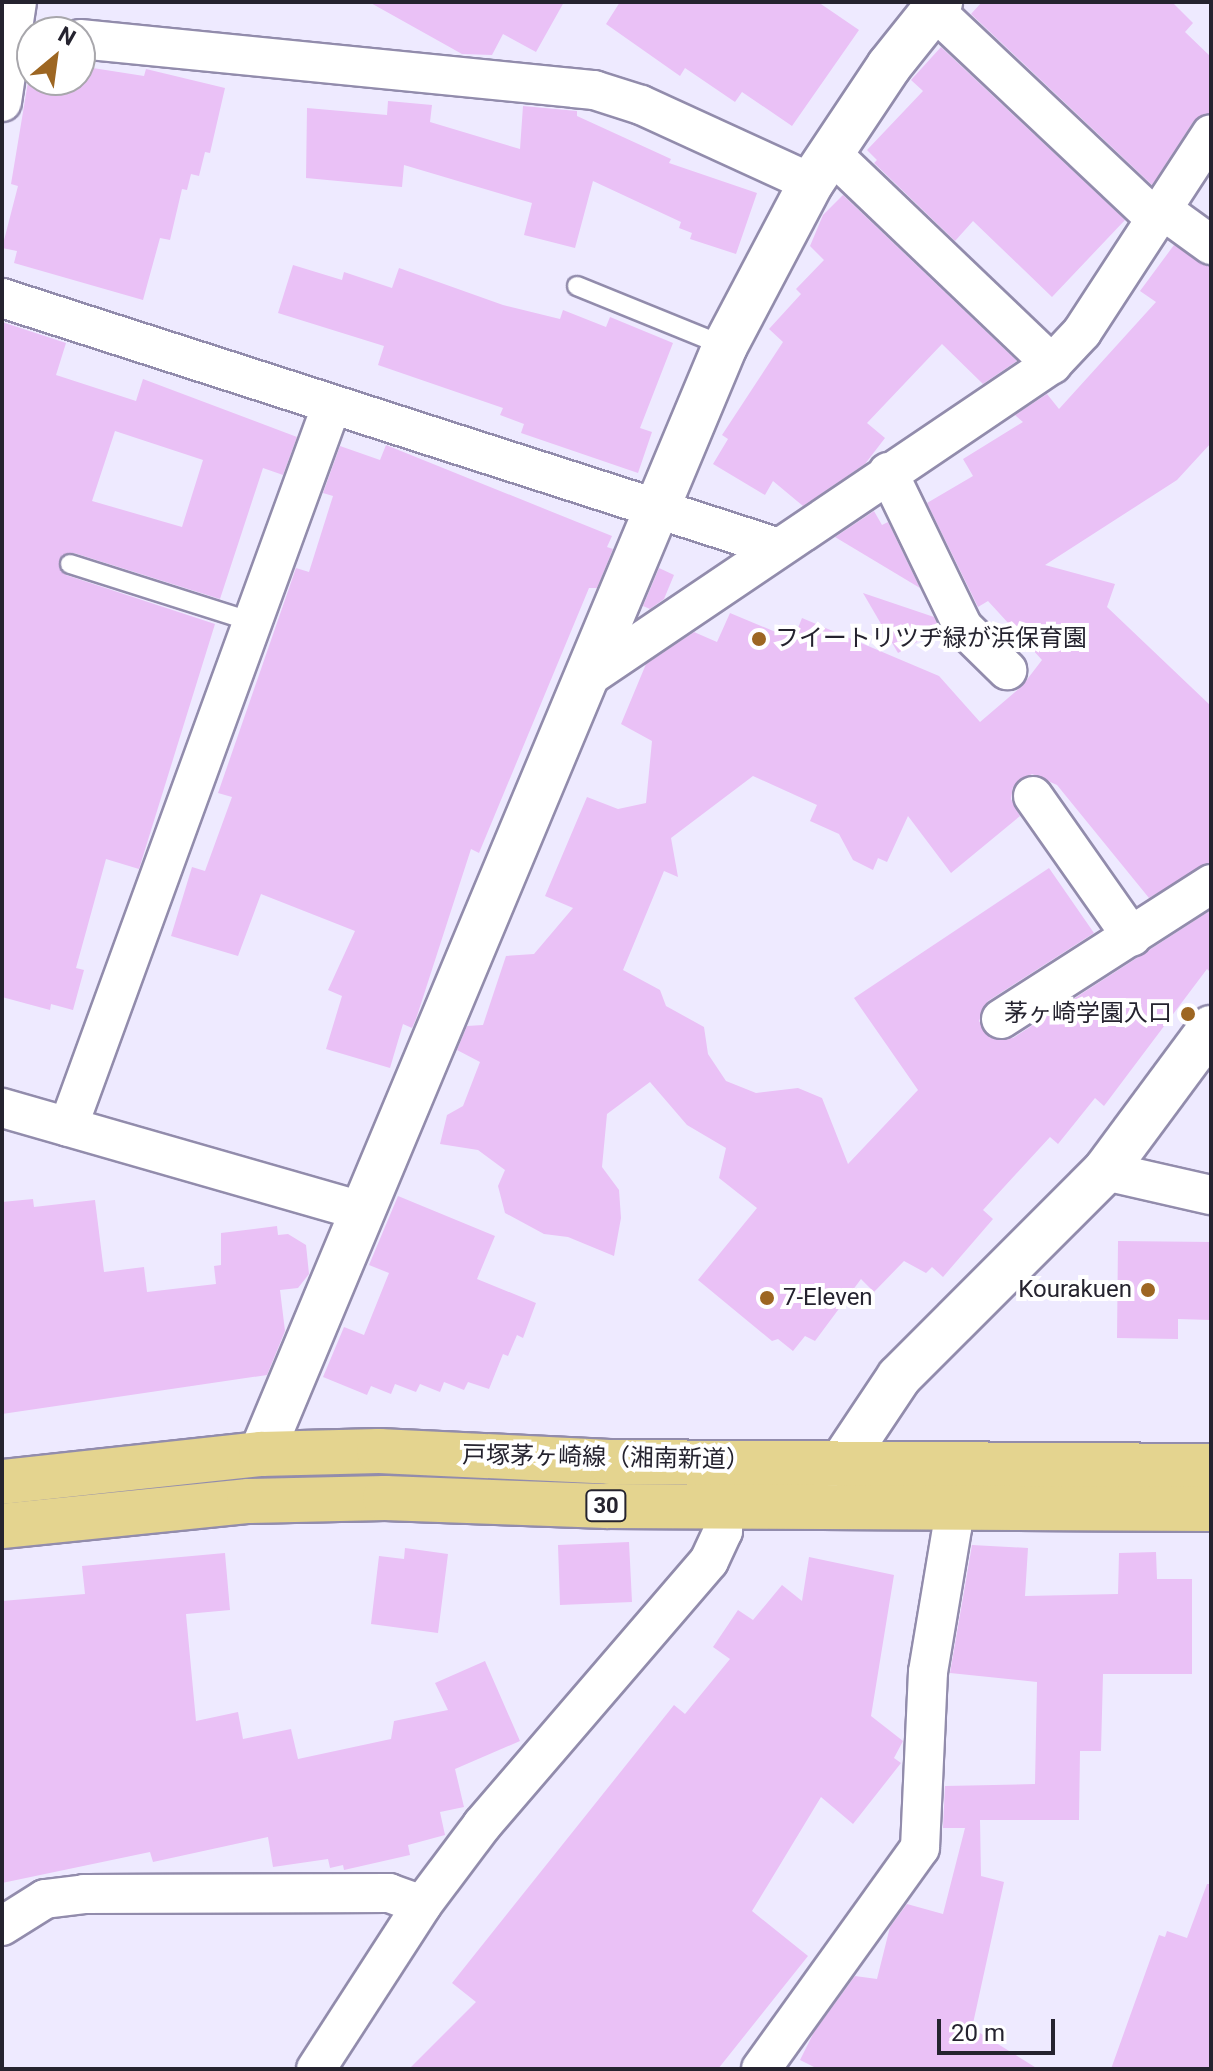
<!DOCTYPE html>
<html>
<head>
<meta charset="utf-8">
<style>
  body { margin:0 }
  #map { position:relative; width:1213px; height:2071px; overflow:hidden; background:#eeeaff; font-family:Roboto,"Noto Sans JP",sans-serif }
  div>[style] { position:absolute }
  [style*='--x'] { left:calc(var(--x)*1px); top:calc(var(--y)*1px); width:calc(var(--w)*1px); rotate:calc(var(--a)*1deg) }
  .building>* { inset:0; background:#eac1f6 }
  .roads { filter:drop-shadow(2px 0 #928cac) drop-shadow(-2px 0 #928cac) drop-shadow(0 2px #928cac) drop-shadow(0 -2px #928cac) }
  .lane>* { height:18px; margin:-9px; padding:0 9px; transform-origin:9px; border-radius:9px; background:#fff }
  .street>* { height:38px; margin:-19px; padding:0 19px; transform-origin:19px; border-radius:19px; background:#fff }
  .secondary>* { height:44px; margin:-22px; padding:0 22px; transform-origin:22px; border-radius:22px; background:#fff }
  .primary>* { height:44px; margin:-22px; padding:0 22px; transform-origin:22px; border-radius:22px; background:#e4d48f }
  .dots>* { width:22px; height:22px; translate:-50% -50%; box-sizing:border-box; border:4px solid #fff; border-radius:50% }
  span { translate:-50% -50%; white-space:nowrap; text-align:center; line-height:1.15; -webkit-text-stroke:8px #fff; paint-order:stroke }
  .shield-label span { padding:2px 6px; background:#fff; border:2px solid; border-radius:6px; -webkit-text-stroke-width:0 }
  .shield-label { font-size:22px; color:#25232f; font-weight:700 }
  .poi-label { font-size:24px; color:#25232f }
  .left { translate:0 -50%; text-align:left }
  .right { translate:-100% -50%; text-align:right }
  .street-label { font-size:24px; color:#25232f }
  .frame { position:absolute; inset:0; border:4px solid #25232f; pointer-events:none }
  .north { position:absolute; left:16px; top:16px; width:80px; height:80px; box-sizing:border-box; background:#fff; border:2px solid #a8a7ac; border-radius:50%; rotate:29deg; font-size:22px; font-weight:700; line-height:32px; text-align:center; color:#25232f }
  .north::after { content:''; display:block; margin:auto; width:28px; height:36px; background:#9d6622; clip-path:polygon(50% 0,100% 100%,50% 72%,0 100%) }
  .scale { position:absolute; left:937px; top:2019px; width:118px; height:36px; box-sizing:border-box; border:4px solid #25232f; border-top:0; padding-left:10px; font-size:24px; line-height:28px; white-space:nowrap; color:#25232f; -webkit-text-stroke:6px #fff; paint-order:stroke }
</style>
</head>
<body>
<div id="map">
  <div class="building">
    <i style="clip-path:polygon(369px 2px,564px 2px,536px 52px,503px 34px,492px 55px,462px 54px)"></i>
    <i style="clip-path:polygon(620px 2px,818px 2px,859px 30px,792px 126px,742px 92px,735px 102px,685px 68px,680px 76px,606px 24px)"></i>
    <i style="clip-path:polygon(982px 2px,1172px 2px,1193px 23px,1185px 32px,1211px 57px,1211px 112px,1193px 122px,1152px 185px,971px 14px)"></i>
    <i style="clip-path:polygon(941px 47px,1125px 220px,1052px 297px,973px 221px,955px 241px,874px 163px,877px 160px,867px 150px,923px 91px,911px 80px)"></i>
    <i style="clip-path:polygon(32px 58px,32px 80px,80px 80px,80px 66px,144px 76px,146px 69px,225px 88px,210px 153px,205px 152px,199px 176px,191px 174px,187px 190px,182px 189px,170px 240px,160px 238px,143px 300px,14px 263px,17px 251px,2px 248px,18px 186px,11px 184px)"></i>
    <i style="clip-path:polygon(388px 101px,432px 105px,430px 122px,520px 149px,523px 106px,577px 111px,577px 116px,671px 159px,669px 163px,757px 193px,736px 254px,690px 239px,692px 233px,679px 228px,681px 222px,593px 181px,575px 248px,524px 235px,532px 203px,404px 165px,402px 187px,306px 178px,307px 108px,387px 115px)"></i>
    <i style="clip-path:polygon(843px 195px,1017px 361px,983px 384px,942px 344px,867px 423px,885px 438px,865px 464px,803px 506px,773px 481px,765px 495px,713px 464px,728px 439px,722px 435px,783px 342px,769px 329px,801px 294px,796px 289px,824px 260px,810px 246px,823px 215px)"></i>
    <i style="clip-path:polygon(1174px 245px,1211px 267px,1211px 443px,1177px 480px,1045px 565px,1115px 584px,1107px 607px,1211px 706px,1211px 862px,1149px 898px,1057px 785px,1032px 774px,1013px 787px,1011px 799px,1020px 816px,951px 873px,908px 816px,887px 862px,878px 858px,873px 870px,853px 860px,839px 834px,810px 821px,817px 805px,753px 776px,671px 838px,678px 877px,664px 871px,623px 970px,660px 990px,666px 1006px,704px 1027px,708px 1054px,726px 1081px,756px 1093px,798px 1088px,822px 1098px,848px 1164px,918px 1090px,854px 998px,1049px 868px,1094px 933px,988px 1001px,979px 1021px,990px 1038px,1013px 1038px,1211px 910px,1211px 973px,1207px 969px,1104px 1106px,1095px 1098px,1058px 1144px,1050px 1137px,983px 1210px,993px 1219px,943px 1277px,932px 1267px,926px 1273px,904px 1261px,874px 1292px,861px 1279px,815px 1341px,805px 1336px,793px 1351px,778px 1339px,772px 1341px,698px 1280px,757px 1208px,719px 1178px,726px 1148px,687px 1125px,650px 1082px,607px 1114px,602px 1167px,619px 1190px,621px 1218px,614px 1256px,568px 1237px,544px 1234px,505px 1213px,498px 1186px,505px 1170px,478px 1150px,440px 1144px,447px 1115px,463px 1106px,480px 1062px,457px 1050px,467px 1026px,483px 1025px,506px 956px,534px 954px,573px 908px,545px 896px,587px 797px,618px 809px,646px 803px,652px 741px,621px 724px,646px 664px,694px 632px,717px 642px,730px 613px,778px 633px,781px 626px,796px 633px,802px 618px,939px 676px,980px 722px,1022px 686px,1042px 660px,988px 601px,978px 607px,927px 503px,973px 476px,963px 459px,1023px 422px,1015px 415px,1047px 394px,1059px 409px,1156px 302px,1140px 291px)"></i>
    <i style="clip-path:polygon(293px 265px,342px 280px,344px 272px,392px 288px,399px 268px,503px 305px,560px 319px,563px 310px,606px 327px,610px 317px,673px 343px,640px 428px,652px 432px,638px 473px,521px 433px,524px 424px,500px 415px,503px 408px,378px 365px,384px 346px,278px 313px)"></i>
    <i style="clip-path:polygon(evenodd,2px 322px,66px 343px,56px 375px,136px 401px,143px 379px,297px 437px,283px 475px,263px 468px,220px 599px,74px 553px,59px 560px,66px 575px,215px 624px,139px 869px,106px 859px,76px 968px,84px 970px,73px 1010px,51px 1004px,50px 1010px,2px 997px,2px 322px,115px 431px,203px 460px,182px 527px,92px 501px,115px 431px)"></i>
    <i style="clip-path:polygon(386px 445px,612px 536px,607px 547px,613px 549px,597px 588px,589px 588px,479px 853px,471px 849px,416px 1019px,412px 1028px,403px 1024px,390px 1068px,326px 1049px,342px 996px,328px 990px,355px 931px,261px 894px,238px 956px,171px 936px,192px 867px,205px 871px,232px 797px,218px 793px,296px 568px,309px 572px,333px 496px,323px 493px,340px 446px,380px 460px)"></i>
    <i style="clip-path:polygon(874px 511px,882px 525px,888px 522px,920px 588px,835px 537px)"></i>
    <i style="clip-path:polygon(659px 568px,674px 575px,664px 599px,650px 609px,643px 606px)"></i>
    <i style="clip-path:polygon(863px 593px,934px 617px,940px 629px,898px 653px)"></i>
    <i style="clip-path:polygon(398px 1196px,495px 1236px,477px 1279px,536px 1303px,523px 1338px,517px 1335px,508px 1356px,503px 1354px,489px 1389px,468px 1382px,464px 1390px,444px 1382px,440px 1392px,420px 1384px,416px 1392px,395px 1384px,391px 1394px,371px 1386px,367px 1395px,323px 1377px,344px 1327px,364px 1335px,389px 1273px,369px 1265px)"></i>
    <i style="clip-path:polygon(33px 1199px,34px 1207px,95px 1200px,104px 1272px,144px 1267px,147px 1292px,216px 1284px,214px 1266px,221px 1265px,221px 1233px,277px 1226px,278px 1235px,288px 1234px,306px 1245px,309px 1274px,298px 1288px,280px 1290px,285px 1331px,267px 1375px,2px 1414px,2px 1202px)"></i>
    <i style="clip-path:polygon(1118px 1241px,1211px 1242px,1211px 1320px,1178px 1319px,1178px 1339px,1117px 1338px)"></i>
    <i style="clip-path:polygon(629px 1542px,632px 1602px,560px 1605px,558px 1545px)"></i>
    <i style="clip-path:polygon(972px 1545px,1028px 1548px,1025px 1596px,1118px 1594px,1119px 1553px,1156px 1552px,1157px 1579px,1192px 1579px,1192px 1674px,1103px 1674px,1101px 1751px,1080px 1751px,1079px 1820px,980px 1820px,981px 1876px,1004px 1882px,972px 2028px,1038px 2069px,818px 2069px,800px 2060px,814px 2032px,855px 1976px,877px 1979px,890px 1927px,907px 1904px,943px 1914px,965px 1828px,943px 1828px,945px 1786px,1035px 1784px,1037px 1682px,950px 1673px)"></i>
    <i style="clip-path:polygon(405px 1548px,448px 1554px,438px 1633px,371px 1624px,379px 1556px,404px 1559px)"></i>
    <i style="clip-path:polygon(225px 1553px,230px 1610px,186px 1614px,196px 1721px,238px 1712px,243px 1739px,291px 1729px,298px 1759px,391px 1739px,394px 1721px,448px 1710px,435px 1683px,485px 1661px,520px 1741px,455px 1769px,464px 1807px,440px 1812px,445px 1835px,408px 1845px,410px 1855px,344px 1870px,343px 1865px,330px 1868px,328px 1859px,273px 1867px,268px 1837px,153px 1862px,150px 1852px,2px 1883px,2px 1601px,85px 1594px,82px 1566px)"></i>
    <i style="clip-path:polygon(809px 1557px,894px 1575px,871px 1716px,903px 1741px,894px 1758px,901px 1763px,853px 1824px,821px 1797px,752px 1911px,808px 1956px,718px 2069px,409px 2069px,476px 2002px,452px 1983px,674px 1705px,685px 1714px,730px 1659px,713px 1647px,738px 1610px,753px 1620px,782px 1585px,802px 1601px)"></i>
    <i style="clip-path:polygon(1207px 1884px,1211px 1884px,1211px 2069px,1111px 2069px,1159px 1935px,1165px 1937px,1167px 1931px,1187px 1938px)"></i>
  </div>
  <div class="roads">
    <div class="lane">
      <i style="--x:577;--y:286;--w:160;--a:22.1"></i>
      <i style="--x:70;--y:564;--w:192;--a:17.6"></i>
    </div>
    <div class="street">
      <i style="--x:933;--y:9;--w:303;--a:43.3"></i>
      <i style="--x:80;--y:39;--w:517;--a:5.67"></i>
      <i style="--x:594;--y:90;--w:49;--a:17.7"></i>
      <i style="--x:641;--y:105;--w:187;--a:24.6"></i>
      <i style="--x:2;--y:102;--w:101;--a:-81.5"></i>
      <i style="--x:831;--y:153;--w:306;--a:43.7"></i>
      <i style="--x:1160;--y:208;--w:63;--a:36"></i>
      <i style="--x:2;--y:298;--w:813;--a:17.83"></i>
      <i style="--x:888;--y:472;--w:172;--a:64.2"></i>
      <i style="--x:963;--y:627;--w:62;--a:44.3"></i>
      <i style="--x:584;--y:680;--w:565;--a:-34.03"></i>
      <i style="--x:1052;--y:364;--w:44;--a:-46.8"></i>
      <i style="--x:1082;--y:332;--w:236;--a:-56.9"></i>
      <i style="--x:1033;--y:796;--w:172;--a:54.9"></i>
      <i style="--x:1001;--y:1019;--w:250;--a:-32.7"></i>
      <i style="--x:2;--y:1108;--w:374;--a:16"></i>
      <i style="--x:68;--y:1127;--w:767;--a:-69.93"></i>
      <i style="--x:1105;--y:1171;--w:109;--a:12.8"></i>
      <i style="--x:2;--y:1926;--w:51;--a:-32.1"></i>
      <i style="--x:45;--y:1899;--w:39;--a:-7"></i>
      <i style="--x:84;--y:1894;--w:305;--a:-0.2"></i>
      <i style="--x:389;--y:1893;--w:35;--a:20"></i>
      <i style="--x:316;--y:2069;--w:195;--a:-57.1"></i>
      <i style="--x:422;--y:1905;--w:100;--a:-53.1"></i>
      <i style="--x:482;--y:1825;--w:348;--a:-49.3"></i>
      <i style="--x:709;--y:1561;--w:33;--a:-65"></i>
      <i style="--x:723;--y:1531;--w:23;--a:-88"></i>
      <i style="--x:761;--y:2069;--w:272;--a:-54.3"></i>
      <i style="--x:920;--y:1848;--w:176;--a:-87.4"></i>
      <i style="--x:928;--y:1672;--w:146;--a:-80.5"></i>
      <i style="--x:952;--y:1528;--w:51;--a:-87.8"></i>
    </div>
    <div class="secondary">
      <i style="--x:261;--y:1454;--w:1201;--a:-67.28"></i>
      <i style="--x:725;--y:346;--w:184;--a:-62.2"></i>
      <i style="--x:811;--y:183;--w:141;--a:-56.3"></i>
      <i style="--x:889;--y:66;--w:82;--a:-51.4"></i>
      <i style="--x:838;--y:1496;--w:35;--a:-82"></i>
      <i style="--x:843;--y:1461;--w:101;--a:-56.3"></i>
      <i style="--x:899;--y:1377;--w:291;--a:-45"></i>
      <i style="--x:1105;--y:1171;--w:178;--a:-53.5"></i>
    </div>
    <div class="primary">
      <i style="--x:2;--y:1482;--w:261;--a:-6.2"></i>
      <i style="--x:261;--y:1454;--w:118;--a:-1.5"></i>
      <i style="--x:379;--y:1451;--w:231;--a:2.7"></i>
      <i style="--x:610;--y:1462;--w:601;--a:0.38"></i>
      <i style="--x:2;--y:1526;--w:248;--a:-5.8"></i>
      <i style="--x:249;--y:1501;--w:136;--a:-1.3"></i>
      <i style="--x:385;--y:1498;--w:222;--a:2.1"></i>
      <i style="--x:607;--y:1506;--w:604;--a:0.28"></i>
    </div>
  </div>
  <div class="dots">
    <i style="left:759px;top:639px;background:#9d6622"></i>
    <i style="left:1188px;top:1014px;background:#9d6622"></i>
    <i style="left:1148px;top:1290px;background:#9d6622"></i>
    <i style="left:767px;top:1298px;background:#9d6622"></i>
  </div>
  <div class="shield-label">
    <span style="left:606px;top:1506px">30</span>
  </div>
  <div class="poi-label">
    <span class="left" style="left:775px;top:639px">フイートリツヂ緑が浜保育園</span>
    <span class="right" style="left:1172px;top:1014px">茅ヶ崎学園入口</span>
    <span class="right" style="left:1132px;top:1290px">Kourakuen</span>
    <span class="left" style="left:783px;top:1298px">7-Eleven</span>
  </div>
  <div class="street-label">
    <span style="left:606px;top:1458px;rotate:1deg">戸塚茅ヶ崎線（湘南新道）</span>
  </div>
  <div class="frame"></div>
  <div class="north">N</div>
  <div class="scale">20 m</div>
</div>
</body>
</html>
